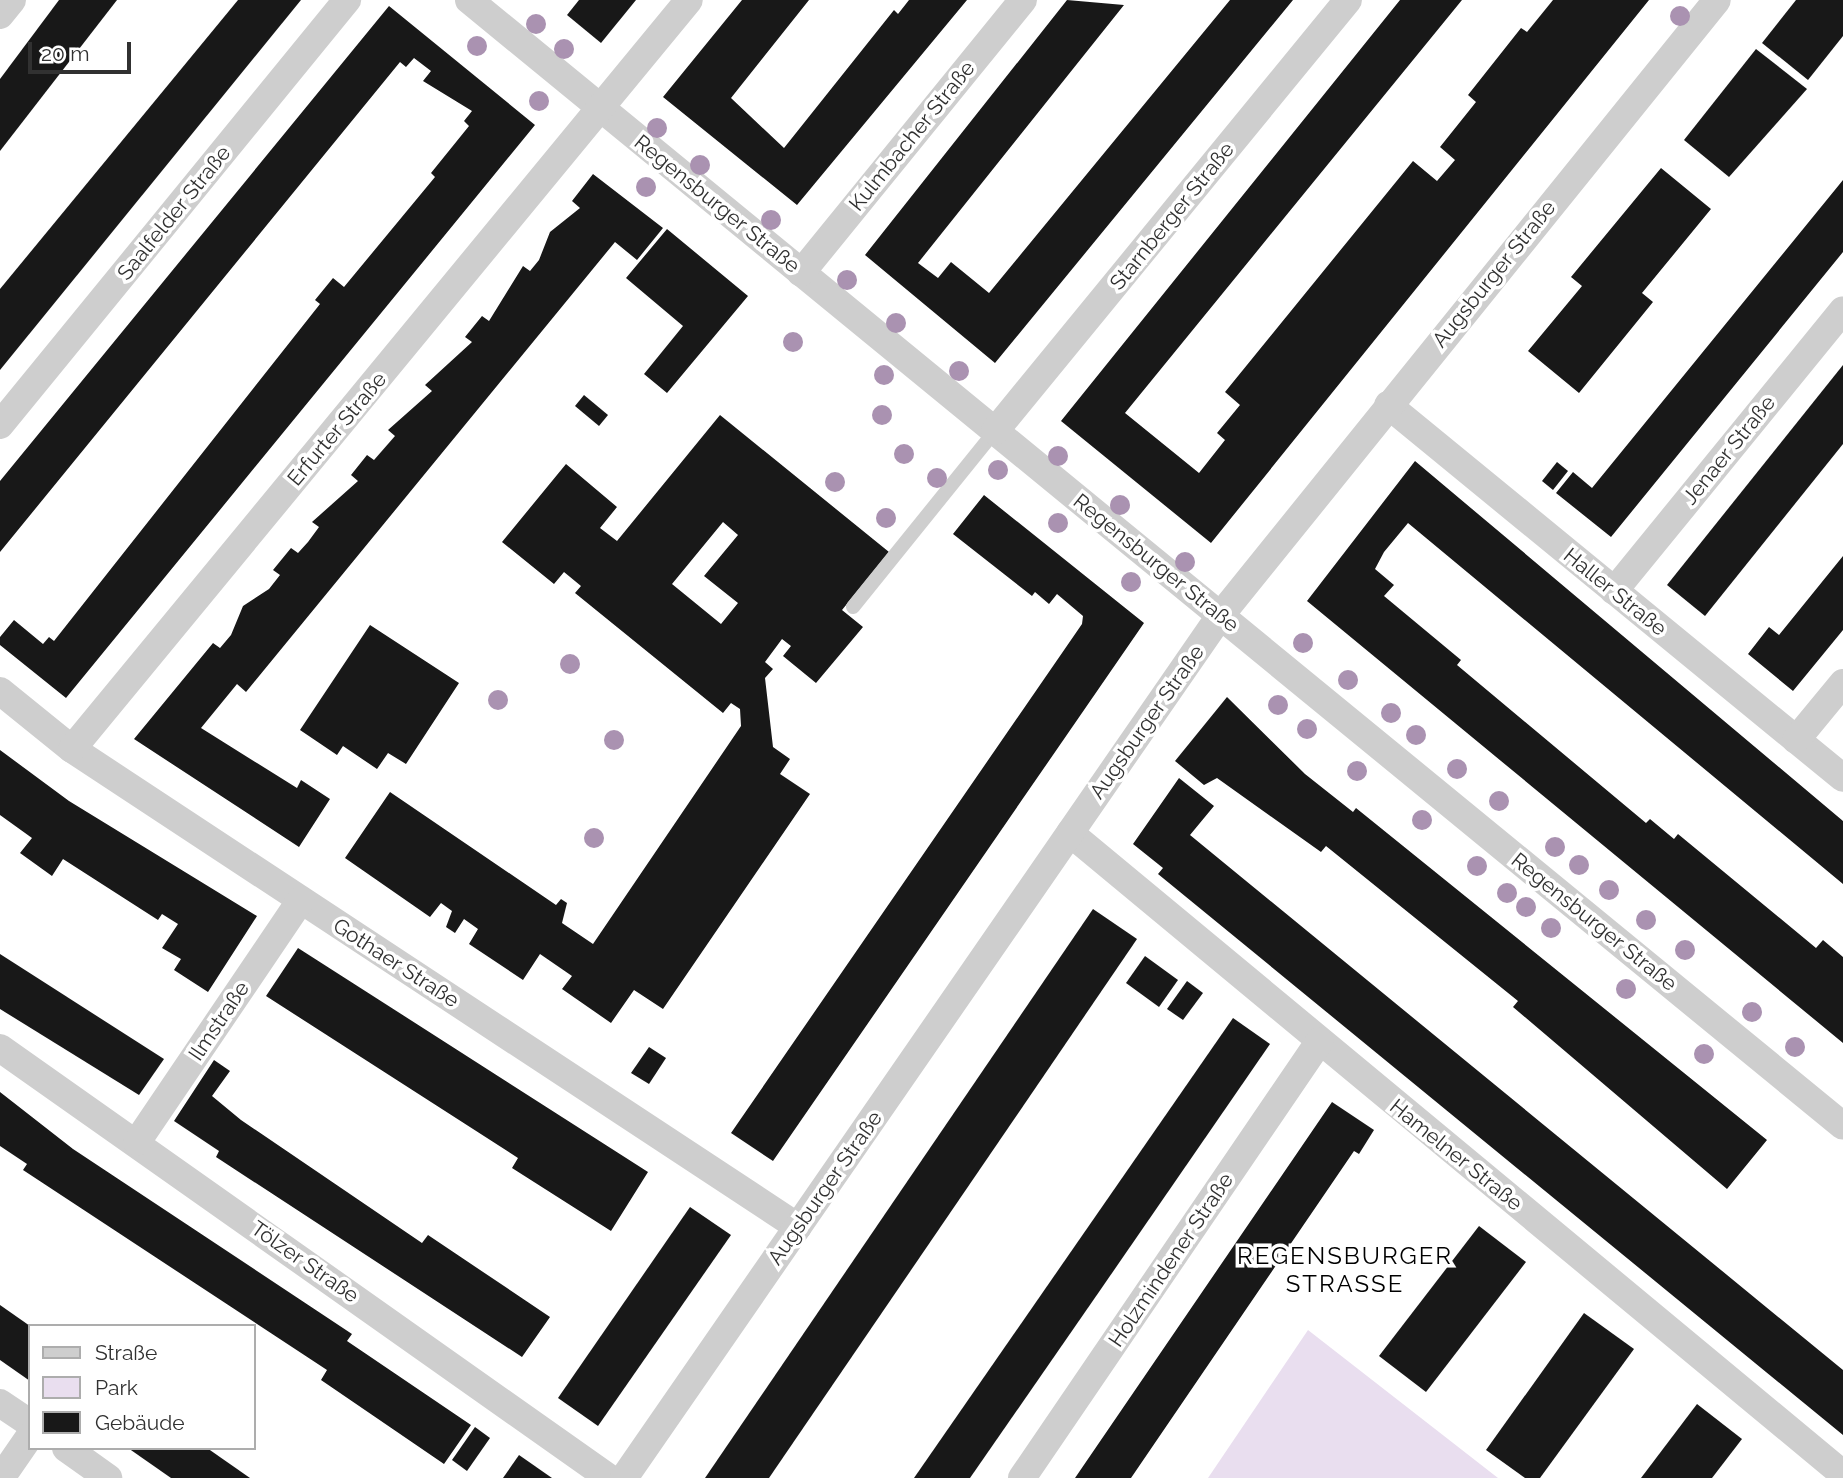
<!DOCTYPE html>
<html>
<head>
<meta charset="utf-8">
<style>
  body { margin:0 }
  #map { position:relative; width:1843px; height:1478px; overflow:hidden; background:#fff; font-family:Raleway,sans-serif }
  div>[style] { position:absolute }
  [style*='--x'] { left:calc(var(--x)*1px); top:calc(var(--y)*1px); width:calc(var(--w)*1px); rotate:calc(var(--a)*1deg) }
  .green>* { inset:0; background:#e9deef }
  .building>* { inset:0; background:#181818 }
  .lane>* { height:14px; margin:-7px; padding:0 7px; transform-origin:7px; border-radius:7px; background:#cecece }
  .street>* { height:28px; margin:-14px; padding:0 14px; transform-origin:14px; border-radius:14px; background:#cecece }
  .trees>* { width:20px; height:20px; margin:-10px; border-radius:50%; background:#aa92b1 }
  span { translate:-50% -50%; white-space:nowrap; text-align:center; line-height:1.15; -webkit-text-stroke:7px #fff; paint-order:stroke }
  .street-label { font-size:21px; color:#313131 }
  .quarter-label { font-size:24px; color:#000; letter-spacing:2px }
  .legend { position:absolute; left:28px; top:1324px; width:228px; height:126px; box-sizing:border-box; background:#fff; border:2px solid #adadad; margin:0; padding:9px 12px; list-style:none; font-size:21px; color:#313131 }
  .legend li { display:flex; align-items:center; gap:14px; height:35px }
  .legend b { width:35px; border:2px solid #adadad }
  .scale { position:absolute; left:28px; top:42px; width:103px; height:32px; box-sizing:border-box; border:4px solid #313131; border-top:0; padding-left:9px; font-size:21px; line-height:24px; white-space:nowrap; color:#313131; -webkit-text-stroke:5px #fff; paint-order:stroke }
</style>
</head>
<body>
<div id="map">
  <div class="green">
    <i style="clip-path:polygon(1308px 1330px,1498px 1478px,1208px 1478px)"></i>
  </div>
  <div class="building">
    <i style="clip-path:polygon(59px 0,117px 0,0 151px,0 79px)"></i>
    <i style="clip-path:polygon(238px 0,301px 0,0 370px,0 289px)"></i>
    <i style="clip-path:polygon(579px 0,636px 0,601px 43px,567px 15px)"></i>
    <i style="clip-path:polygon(742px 0,809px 0,731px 98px,784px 148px,894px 10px,898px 14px,909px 0,967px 0,797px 205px,663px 97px)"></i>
    <i style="clip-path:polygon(1067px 0,1124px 5px,918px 263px,938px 278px,951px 262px,989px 293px,1230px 0,1293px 0,995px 363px,865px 255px)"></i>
    <i style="clip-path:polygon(1400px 0,1462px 0,1125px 413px,1199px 473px,1225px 440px,1217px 433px,1240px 405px,1225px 392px,1413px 161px,1437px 181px,1455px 160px,1440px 147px,1476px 102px,1468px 95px,1521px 28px,1527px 32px,1553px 0,1649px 0,1211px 543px,1061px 421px)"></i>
    <i style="clip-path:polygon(1796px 0,1843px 0,1843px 36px,1808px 80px,1762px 43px)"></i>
    <i style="clip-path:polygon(389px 6px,535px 125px,66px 698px,0 645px,0 637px,14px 620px,43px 644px,49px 637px,54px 641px,320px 304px,315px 300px,333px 278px,344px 287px,435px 177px,431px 173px,469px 126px,464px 121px,472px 111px,423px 81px,431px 71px,414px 58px,406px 67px,400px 62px,0 552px,0 481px)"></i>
    <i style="clip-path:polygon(1756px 49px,1807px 89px,1729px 177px,1684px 140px)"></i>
    <i style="clip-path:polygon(1661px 168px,1711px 209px,1642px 293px,1653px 302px,1579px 393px,1528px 351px,1582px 286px,1571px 277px)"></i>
    <i style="clip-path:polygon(593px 174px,663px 228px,637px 260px,615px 242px,246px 692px,237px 684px,201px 728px,297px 788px,301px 780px,330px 799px,299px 847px,134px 739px,213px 643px,220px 648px,231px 635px,243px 606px,269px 589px,280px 575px,273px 570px,291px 548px,298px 553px,308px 542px,319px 527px,312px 522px,358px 481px,351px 475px,367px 455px,374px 460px,395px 436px,388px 430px,432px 391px,425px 385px,472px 342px,465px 337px,482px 316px,489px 321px,523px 266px,530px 271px,539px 260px,550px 232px,580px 208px,572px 201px)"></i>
    <i style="clip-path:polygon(1843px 180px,1843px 252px,1611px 537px,1556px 493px,1573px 472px,1592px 488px)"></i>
    <i style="clip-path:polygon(667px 229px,748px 296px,667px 393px,644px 374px,683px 326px,626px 278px)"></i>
    <i style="clip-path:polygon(1843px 365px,1843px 444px,1705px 616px,1667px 585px)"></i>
    <i style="clip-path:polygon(584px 395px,608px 415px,599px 426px,575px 406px)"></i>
    <i style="clip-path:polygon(evenodd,720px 415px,889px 552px,842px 610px,863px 627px,816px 683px,783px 656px,791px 646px,782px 639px,765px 662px,773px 669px,765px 678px,773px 747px,790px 759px,780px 774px,810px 794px,663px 1009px,634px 990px,611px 1023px,562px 989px,572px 976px,540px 954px,523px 980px,469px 944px,478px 929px,464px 919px,455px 933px,446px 927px,452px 911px,441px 903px,430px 917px,345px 858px,390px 792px,556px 905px,561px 899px,567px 903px,562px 923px,593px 944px,741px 726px,740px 709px,731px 703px,723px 713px,575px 593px,581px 586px,564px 572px,554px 584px,502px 542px,566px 464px,617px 507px,600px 528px,617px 541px,720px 415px,723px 522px,738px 535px,704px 576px,738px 603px,721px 624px,672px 584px,723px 522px)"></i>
    <i style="clip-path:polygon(1415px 461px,1843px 821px,1843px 884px,1408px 523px,1384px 552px,1375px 569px,1394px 585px,1384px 596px,1461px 660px,1457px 665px,1646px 823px,1650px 819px,1674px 839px,1678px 834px,1816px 948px,1823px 940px,1843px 957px,1843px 1043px,1307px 601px)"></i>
    <i style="clip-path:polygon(1557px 462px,1568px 471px,1553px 490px,1542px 481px)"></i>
    <i style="clip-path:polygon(984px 495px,1144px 623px,773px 1161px,731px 1133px,1082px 624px,1083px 616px,1057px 594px,1049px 604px,1035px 592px,1032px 596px,953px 534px)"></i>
    <i style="clip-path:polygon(1843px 556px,1843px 630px,1793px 691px,1748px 654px,1769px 627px,1779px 635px)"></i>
    <i style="clip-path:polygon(370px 625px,459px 683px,406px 764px,388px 753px,377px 769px,343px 746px,337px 755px,300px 730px)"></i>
    <i style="clip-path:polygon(1227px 697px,1305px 774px,1353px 812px,1356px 808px,1767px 1140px,1727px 1189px,1513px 1007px,1518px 1001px,1326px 846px,1321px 852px,1217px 778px,1204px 785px,1175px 761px)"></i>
    <i style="clip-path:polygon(0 750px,69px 801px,257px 916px,208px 992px,174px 970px,181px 959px,162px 948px,178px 924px,162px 914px,158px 920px,63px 859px,52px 876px,20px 853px,32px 838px,0 815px)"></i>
    <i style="clip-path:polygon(1179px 778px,1214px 806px,1190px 835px,1843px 1370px,1843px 1435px,1158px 874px,1163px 868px,1133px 844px)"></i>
    <i style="clip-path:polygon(1093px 909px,1137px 939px,1004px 1134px,769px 1478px,705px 1478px)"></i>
    <i style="clip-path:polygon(298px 948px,648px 1172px,611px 1231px,512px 1168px,518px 1158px,266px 996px)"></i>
    <i style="clip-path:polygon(0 954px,164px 1059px,139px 1095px,0 1009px)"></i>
    <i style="clip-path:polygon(1145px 956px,1178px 980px,1159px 1007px,1126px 983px)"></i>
    <i style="clip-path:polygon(1187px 981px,1203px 993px,1183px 1020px,1167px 1009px)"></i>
    <i style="clip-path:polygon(1233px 1018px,1270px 1044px,1101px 1289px,970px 1478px,914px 1478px)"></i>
    <i style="clip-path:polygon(649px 1047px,666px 1058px,649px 1084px,631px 1073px)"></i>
    <i style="clip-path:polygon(214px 1060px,230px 1071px,212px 1096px,241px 1120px,422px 1243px,428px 1235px,550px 1317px,522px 1357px,216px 1157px,219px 1151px,174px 1121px)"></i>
    <i style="clip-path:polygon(0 1092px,73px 1149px,352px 1334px,347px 1341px,471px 1425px,444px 1464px,321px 1380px,327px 1370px,23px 1170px,27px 1164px,0 1146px)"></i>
    <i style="clip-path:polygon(1332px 1102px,1374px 1130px,1359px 1154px,1354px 1151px,1131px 1478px,1075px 1478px)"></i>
    <i style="clip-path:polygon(690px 1207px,731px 1235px,598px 1426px,558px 1398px)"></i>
    <i style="clip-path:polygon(1479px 1226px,1526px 1262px,1426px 1392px,1379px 1356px)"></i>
    <i style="clip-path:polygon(0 1305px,30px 1326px,30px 1381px,0 1360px)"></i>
    <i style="clip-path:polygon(1584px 1313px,1634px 1349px,1540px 1478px,1525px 1478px,1486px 1450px)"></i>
    <i style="clip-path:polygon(1697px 1404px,1742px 1439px,1712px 1478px,1641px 1478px)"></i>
    <i style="clip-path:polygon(475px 1427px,490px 1438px,467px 1471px,452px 1460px)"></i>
    <i style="clip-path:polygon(128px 1448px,207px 1448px,250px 1478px,171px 1478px)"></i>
    <i style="clip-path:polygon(519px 1455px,552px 1478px,503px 1478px)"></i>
  </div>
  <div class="lane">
    <i style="--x:853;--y:607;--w:226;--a:-51.1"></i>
  </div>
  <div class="street">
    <i style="--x:469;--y:0;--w:1776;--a:39.33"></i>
    <i style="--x:0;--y:15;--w:19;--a:-51"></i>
    <i style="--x:801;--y:273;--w:352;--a:-50.9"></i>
    <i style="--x:1388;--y:405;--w:588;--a:39.34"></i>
    <i style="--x:0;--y:425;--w:549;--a:-50.77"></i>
    <i style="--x:995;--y:431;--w:557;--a:-50.68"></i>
    <i style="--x:1614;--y:591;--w:362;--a:-50.8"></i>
    <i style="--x:0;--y:691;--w:92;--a:38.9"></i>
    <i style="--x:72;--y:749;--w:869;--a:33.36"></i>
    <i style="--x:1796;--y:740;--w:74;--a:-50.5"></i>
    <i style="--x:72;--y:749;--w:970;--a:-50.52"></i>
    <i style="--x:1070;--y:833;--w:1004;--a:39.67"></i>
    <i style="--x:0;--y:1048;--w:746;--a:35.22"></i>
    <i style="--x:137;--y:1142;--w:292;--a:-55.9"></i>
    <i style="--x:0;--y:1403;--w:36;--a:34"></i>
    <i style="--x:66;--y:1448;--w:52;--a:35.5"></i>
    <i style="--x:1;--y:1478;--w:51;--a:-55.4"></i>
    <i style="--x:624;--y:1478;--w:1048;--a:-55.34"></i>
    <i style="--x:1220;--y:616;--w:791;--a:-51.1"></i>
    <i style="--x:1022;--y:1478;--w:528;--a:-55.74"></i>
  </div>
  <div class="trees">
    <i style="left:1680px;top:16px"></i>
    <i style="left:536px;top:24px"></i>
    <i style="left:477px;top:46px"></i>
    <i style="left:564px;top:49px"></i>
    <i style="left:539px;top:101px"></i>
    <i style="left:657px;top:128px"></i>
    <i style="left:700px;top:165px"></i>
    <i style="left:646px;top:187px"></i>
    <i style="left:771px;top:220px"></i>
    <i style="left:847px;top:280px"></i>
    <i style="left:896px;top:323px"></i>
    <i style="left:793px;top:342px"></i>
    <i style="left:959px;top:371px"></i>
    <i style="left:884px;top:375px"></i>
    <i style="left:882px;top:415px"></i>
    <i style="left:904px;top:454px"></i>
    <i style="left:1058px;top:456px"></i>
    <i style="left:998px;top:470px"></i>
    <i style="left:937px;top:478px"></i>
    <i style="left:835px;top:482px"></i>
    <i style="left:1120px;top:505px"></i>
    <i style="left:886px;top:518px"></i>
    <i style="left:1058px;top:523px"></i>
    <i style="left:1185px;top:562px"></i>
    <i style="left:1131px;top:582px"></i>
    <i style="left:1303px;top:643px"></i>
    <i style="left:570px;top:664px"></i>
    <i style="left:1348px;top:680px"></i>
    <i style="left:498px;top:700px"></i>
    <i style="left:1278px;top:705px"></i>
    <i style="left:1391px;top:713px"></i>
    <i style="left:1307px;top:729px"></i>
    <i style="left:1416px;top:735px"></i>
    <i style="left:614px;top:740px"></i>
    <i style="left:1457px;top:769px"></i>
    <i style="left:1357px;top:771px"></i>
    <i style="left:1499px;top:801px"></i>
    <i style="left:1422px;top:820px"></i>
    <i style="left:594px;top:838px"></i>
    <i style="left:1555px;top:847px"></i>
    <i style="left:1579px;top:865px"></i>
    <i style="left:1477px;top:866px"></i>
    <i style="left:1609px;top:890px"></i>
    <i style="left:1507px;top:893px"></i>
    <i style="left:1526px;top:907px"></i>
    <i style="left:1646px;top:920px"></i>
    <i style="left:1551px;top:928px"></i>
    <i style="left:1685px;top:950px"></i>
    <i style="left:1626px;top:989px"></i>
    <i style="left:1752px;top:1012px"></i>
    <i style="left:1795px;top:1047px"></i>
    <i style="left:1704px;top:1054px"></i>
  </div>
  <div class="street-label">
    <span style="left:912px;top:136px;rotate:-51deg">Kulmbacher Straße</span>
    <span style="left:717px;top:204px;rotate:39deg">Regensburger Straße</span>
    <span style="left:174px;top:213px;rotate:-51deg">Saalfelder Straße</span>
    <span style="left:1172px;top:216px;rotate:-51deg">Starnberger Straße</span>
    <span style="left:1494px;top:274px;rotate:-51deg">Augsburger Straße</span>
    <span style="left:337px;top:429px;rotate:-50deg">Erfurter Straße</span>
    <span style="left:1729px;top:450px;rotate:-51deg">Jenaer Straße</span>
    <span style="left:1156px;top:563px;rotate:39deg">Regensburger Straße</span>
    <span style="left:1615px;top:592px;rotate:39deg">Haller Straße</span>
    <span style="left:1147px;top:722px;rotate:-55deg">Augsburger Straße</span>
    <span style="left:1594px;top:922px;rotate:39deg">Regensburger Straße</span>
    <span style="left:396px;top:963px;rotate:33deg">Gothaer Straße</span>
    <span style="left:219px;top:1021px;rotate:-56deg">Ilmstraße</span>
    <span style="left:1456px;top:1155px;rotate:39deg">Hamelner Straße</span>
    <span style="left:825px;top:1188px;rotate:-55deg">Augsburger Straße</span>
    <span style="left:1171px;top:1260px;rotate:-56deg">Holzmindener Straße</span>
    <span style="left:305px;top:1262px;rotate:35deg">Tölzer Straße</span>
  </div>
  <div class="quarter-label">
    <span style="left:1345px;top:1270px">REGENSBURGER<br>STRASSE</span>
  </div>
  <ul class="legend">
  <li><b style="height:9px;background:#cecece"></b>Straße</li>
  <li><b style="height:19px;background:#e9deef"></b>Park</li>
  <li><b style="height:19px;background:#181818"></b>Gebäude</li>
  </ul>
  <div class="scale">20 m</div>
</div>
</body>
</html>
